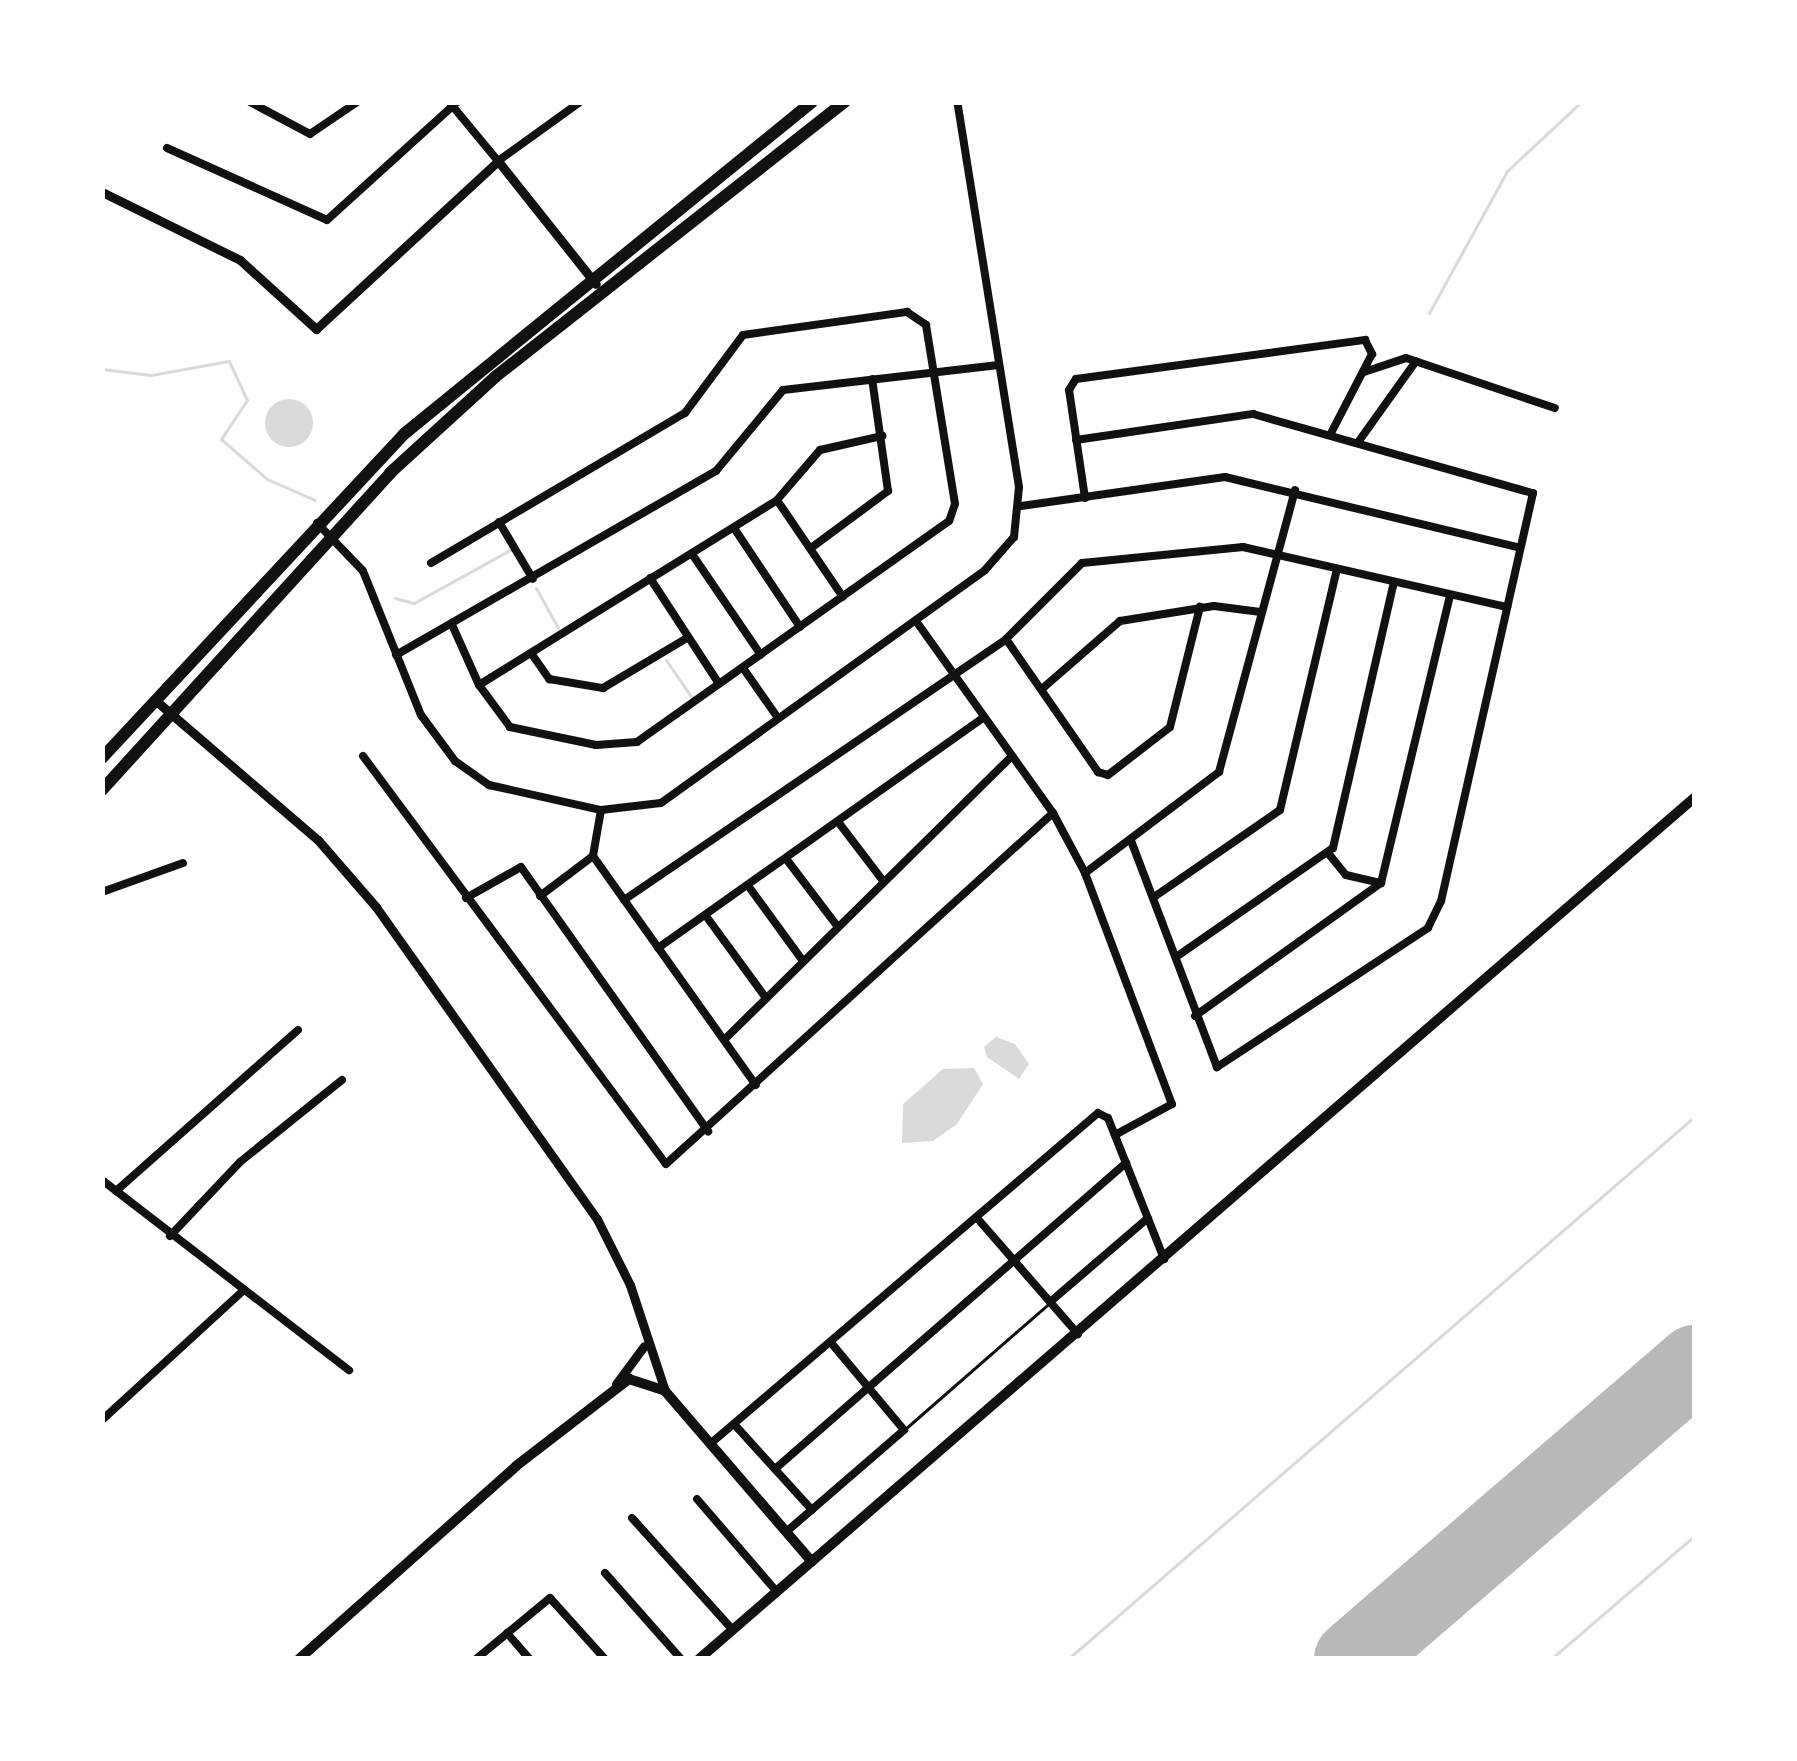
<!DOCTYPE html>
<html>
<head>
<meta charset="utf-8">
<style>
  body { margin:0 }
  #map { position:relative; width:1797px; height:1761px; overflow:hidden; background:#fff; font-family:"Open Sans",sans-serif }
  div>[style] { position:absolute }
  [style*='--x'] { left:calc(var(--x)*1px); top:calc(var(--y)*1px); width:calc(var(--w)*1px); rotate:calc(var(--a)*1deg) }
  .water>* { inset:0; background:#d9d9d9 }
  .round { border-radius:50% }
  .stream>* { height:3px; margin:-1.5px; padding:0 1.5px; transform-origin:1.5px; border-radius:1.5px; background:#d9d9d9 }
  .runway>* { height:78px; margin:-39px; padding:0 39px; transform-origin:39px; border-radius:39px; background:#b8b8b8 }
  .service>* { height:3px; margin:-1.5px; padding:0 1.5px; transform-origin:1.5px; border-radius:1.5px; background:#111 }
  .minor>* { height:8px; margin:-4px; padding:0 4px; transform-origin:4px; border-radius:4px; background:#111 }
  .tertiary>* { height:9px; margin:-4.5px; padding:0 4.5px; transform-origin:4.5px; border-radius:4.5px; background:#111 }
  .secondary>* { height:10px; margin:-5px; padding:0 5px; transform-origin:5px; border-radius:5px; background:#111 }
  .trunk>* { height:12px; margin:-6px; padding:0 6px; transform-origin:6px; border-radius:6px; background:#111 }
  span { translate:-50% -50%; white-space:nowrap; text-align:center; line-height:1.15; -webkit-text-stroke:12px #fff; paint-order:stroke }
  .frame { position:absolute; inset:0; border:105px solid #fff; pointer-events:none }
</style>
</head>
<body>
<div id="map">
  <div class="water">
    <i class="round" style="left:265px;top:399px;width:48px;height:48px"></i>
    <i style="clip-path:polygon(996px 1037px,1015px 1044px,1029px 1064px,1019px 1079px,987px 1057px,984px 1047px)"></i>
    <i style="clip-path:polygon(974px 1068px,983px 1084px,957px 1124px,933px 1141px,902px 1143px,903px 1104px,943px 1069px)"></i>
  </div>
  <div class="stream">
    <i style="--x:1429;--y:313;--w:162;--a:-61.2"></i>
    <i style="--x:1507;--y:171;--w:101;--a:-43"></i>
    <i style="--x:102;--y:369;--w:49;--a:7"></i>
    <i style="--x:151;--y:375;--w:79;--a:-10.2"></i>
    <i style="--x:229;--y:361;--w:43;--a:65.2"></i>
    <i style="--x:247;--y:400;--w:47;--a:123.7"></i>
    <i style="--x:221;--y:439;--w:61;--a:41"></i>
    <i style="--x:267;--y:479;--w:52;--a:23.6"></i>
    <i style="--x:536;--y:588;--w:46;--a:61.2"></i>
    <i style="--x:395;--y:598;--w:20;--a:15"></i>
    <i style="--x:414;--y:603;--w:110;--a:-28.9"></i>
    <i style="--x:666;--y:660;--w:46;--a:55.6"></i>
    <i style="--x:1068;--y:1659;--w:829;--a:-40.89"></i>
    <i style="--x:1551;--y:1659;--w:190;--a:-40.7"></i>
  </div>
  <div class="runway">
    <i style="--x:1353;--y:1659;--w:452;--a:-40.8"></i>
  </div>
  <div class="service">
    <i style="--x:905;--y:1429;--w:189;--a:-41.1"></i>
  </div>
  <div class="minor">
    <i style="--x:250;--y:102;--w:68;--a:28.1"></i>
    <i style="--x:310;--y:134;--w:57;--a:-34.2"></i>
    <i style="--x:450;--y:103;--w:75;--a:50.4"></i>
    <i style="--x:498;--y:161;--w:101;--a:-35.7"></i>
    <i style="--x:167;--y:148;--w:175;--a:24.2"></i>
    <i style="--x:327;--y:220;--w:176;--a:-42.2"></i>
    <i style="--x:1364;--y:372;--w:44;--a:-18.4"></i>
    <i style="--x:1406;--y:358;--w:157;--a:18.6"></i>
    <i style="--x:1076;--y:440;--w:179;--a:-8.4"></i>
    <i style="--x:1253;--y:414;--w:291;--a:15.8"></i>
    <i style="--x:1533;--y:493;--w:418;--a:102.7"></i>
    <i style="--x:1441;--y:901;--w:30;--a:116"></i>
    <i style="--x:1428;--y:928;--w:253;--a:146.6"></i>
    <i style="--x:1217;--y:1067;--w:242;--a:-110.8"></i>
    <i style="--x:1359;--y:441;--w:98;--a:-54.5"></i>
    <i style="--x:1085;--y:498;--w:109;--a:-98.4"></i>
    <i style="--x:1069;--y:390;--w:13;--a:-58"></i>
    <i style="--x:1076;--y:379;--w:292;--a:-7.7"></i>
    <i style="--x:1365;--y:340;--w:16;--a:63"></i>
    <i style="--x:1372;--y:354;--w:89;--a:117.4"></i>
    <i style="--x:777;--y:500;--w:117;--a:55.8"></i>
    <i style="--x:1021;--y:506;--w:206;--a:-8.1"></i>
    <i style="--x:1225;--y:477;--w:303;--a:13.5"></i>
    <i style="--x:499;--y:522;--w:66;--a:59.2"></i>
    <i style="--x:317;--y:523;--w:66;--a:46.2"></i>
    <i style="--x:363;--y:571;--w:155;--a:68.1"></i>
    <i style="--x:421;--y:715;--w:57;--a:53.5"></i>
    <i style="--x:455;--y:761;--w:42;--a:35.2"></i>
    <i style="--x:489;--y:785;--w:115;--a:12.6"></i>
    <i style="--x:601;--y:810;--w:60;--a:-6.7"></i>
    <i style="--x:661;--y:803;--w:399;--a:-35.7"></i>
    <i style="--x:985;--y:570;--w:44;--a:-48.7"></i>
    <i style="--x:1014;--y:537;--w:50;--a:-84.3"></i>
    <i style="--x:1019;--y:487;--w:390;--a:-99.1"></i>
    <i style="--x:734;--y:528;--w:119;--a:56.3"></i>
    <i style="--x:811;--y:548;--w:96;--a:-36.5"></i>
    <i style="--x:888;--y:491;--w:113;--a:-98.1"></i>
    <i style="--x:692;--y:554;--w:122;--a:55.7"></i>
    <i style="--x:431;--y:563;--w:295;--a:-30.6"></i>
    <i style="--x:685;--y:413;--w:97;--a:-53.4"></i>
    <i style="--x:743;--y:335;--w:166;--a:-8"></i>
    <i style="--x:907;--y:312;--w:23;--a:34"></i>
    <i style="--x:926;--y:325;--w:181;--a:80.8"></i>
    <i style="--x:955;--y:504;--w:18;--a:109"></i>
    <i style="--x:949;--y:521;--w:382;--a:144.7"></i>
    <i style="--x:637;--y:742;--w:41;--a:175.8"></i>
    <i style="--x:596;--y:745;--w:88;--a:-168.2"></i>
    <i style="--x:510;--y:727;--w:52;--a:-126.4"></i>
    <i style="--x:479;--y:685;--w:64;--a:-114.1"></i>
    <i style="--x:650;--y:578;--w:126;--a:56.9"></i>
    <i style="--x:916;--y:621;--w:236;--a:54.5"></i>
    <i style="--x:1053;--y:813;--w:68;--a:61.9"></i>
    <i style="--x:1085;--y:873;--w:247;--a:69.4"></i>
    <i style="--x:1172;--y:1104;--w:65;--a:151.5"></i>
    <i style="--x:1006;--y:639;--w:162;--a:55.3"></i>
    <i style="--x:1098;--y:772;--w:10;--a:17"></i>
    <i style="--x:1108;--y:775;--w:78;--a:-37.7"></i>
    <i style="--x:1170;--y:727;--w:124;--a:-76"></i>
    <i style="--x:531;--y:653;--w:32;--a:55"></i>
    <i style="--x:549;--y:679;--w:55;--a:9.5"></i>
    <i style="--x:603;--y:688;--w:98;--a:-30.8"></i>
    <i style="--x:396;--y:655;--w:369;--a:-29.9"></i>
    <i style="--x:716;--y:471;--w:105;--a:-50.4"></i>
    <i style="--x:783;--y:390;--w:217;--a:-6.6"></i>
    <i style="--x:743;--y:668;--w:61;--a:55"></i>
    <i style="--x:479;--y:685;--w:351;--a:-31.8"></i>
    <i style="--x:777;--y:500;--w:66;--a:-49.3"></i>
    <i style="--x:820;--y:450;--w:64;--a:-12.7"></i>
    <i style="--x:1043;--y:688;--w:102;--a:-41"></i>
    <i style="--x:1120;--y:621;--w:95;--a:-9.1"></i>
    <i style="--x:1214;--y:606;--w:47;--a:7.3"></i>
    <i style="--x:363;--y:756;--w:508;--a:53.4"></i>
    <i style="--x:666;--y:1164;--w:522;--a:-42.21"></i>
    <i style="--x:601;--y:810;--w:47;--a:99.9"></i>
    <i style="--x:593;--y:856;--w:281;--a:54.6"></i>
    <i style="--x:839;--y:823;--w:74;--a:52.7"></i>
    <i style="--x:1328;--y:853;--w:28;--a:51"></i>
    <i style="--x:1346;--y:875;--w:36;--a:13"></i>
    <i style="--x:787;--y:860;--w:84;--a:52.7"></i>
    <i style="--x:1085;--y:873;--w:168;--a:-37"></i>
    <i style="--x:1219;--y:772;--w:292;--a:-74.9"></i>
    <i style="--x:749;--y:887;--w:92;--a:53.9"></i>
    <i style="--x:102;--y:892;--w:86;--a:-19.7"></i>
    <i style="--x:540;--y:896;--w:66;--a:-37"></i>
    <i style="--x:1154;--y:897;--w:153;--a:-34.6"></i>
    <i style="--x:1280;--y:810;--w:248;--a:-76.7"></i>
    <i style="--x:466;--y:898;--w:63;--a:-29.4"></i>
    <i style="--x:521;--y:867;--w:324;--a:54.7"></i>
    <i style="--x:624;--y:900;--w:463;--a:-34.3"></i>
    <i style="--x:1006;--y:639;--w:107;--a:-45"></i>
    <i style="--x:1082;--y:563;--w:162;--a:-5.7"></i>
    <i style="--x:1243;--y:547;--w:271;--a:12.8"></i>
    <i style="--x:706;--y:916;--w:102;--a:53.8"></i>
    <i style="--x:658;--y:948;--w:398;--a:-35.3"></i>
    <i style="--x:1176;--y:957;--w:191;--a:-34.8"></i>
    <i style="--x:1333;--y:848;--w:273;--a:-77.1"></i>
    <i style="--x:1195;--y:1016;--w:229;--a:-35.6"></i>
    <i style="--x:1381;--y:883;--w:295;--a:-76.5"></i>
    <i style="--x:724;--y:1040;--w:402;--a:-44.6"></i>
    <i style="--x:102;--y:1180;--w:312;--a:37.6"></i>
    <i style="--x:116;--y:1191;--w:243;--a:-41.5"></i>
    <i style="--x:977;--y:1218;--w:154;--a:49"></i>
    <i style="--x:170;--y:1236;--w:102;--a:-46.6"></i>
    <i style="--x:240;--y:1162;--w:131;--a:-38.8"></i>
    <i style="--x:1050;--y:1302;--w:129;--a:-40.6"></i>
    <i style="--x:102;--y:1420;--w:193;--a:-42.5"></i>
    <i style="--x:734;--y:1424;--w:116;--a:47.8"></i>
    <i style="--x:710;--y:1444;--w:510;--a:-40.47"></i>
    <i style="--x:1098;--y:1113;--w:11;--a:27"></i>
    <i style="--x:1108;--y:1118;--w:152;--a:68.3"></i>
    <i style="--x:775;--y:1469;--w:466;--a:-41.1"></i>
    <i style="--x:697;--y:1499;--w:123;--a:49.3"></i>
    <i style="--x:632;--y:1518;--w:149;--a:48"></i>
    <i style="--x:786;--y:1532;--w:156;--a:-40.8"></i>
    <i style="--x:904;--y:1430;--w:112;--a:-129.9"></i>
    <i style="--x:605;--y:1573;--w:115;--a:48.5"></i>
    <i style="--x:507;--y:1633;--w:35;--a:49"></i>
    <i style="--x:476;--y:1659;--w:96;--a:-39.5"></i>
    <i style="--x:550;--y:1598;--w:82;--a:48"></i>
  </div>
  <div class="tertiary">
    <i style="--x:102;--y:192;--w:154;--a:26.2"></i>
    <i style="--x:240;--y:260;--w:103;--a:42.2"></i>
    <i style="--x:316;--y:329;--w:248;--a:-42.7"></i>
    <i style="--x:498;--y:161;--w:157;--a:51.5"></i>
    <i style="--x:155;--y:700;--w:215;--a:40.7"></i>
    <i style="--x:318;--y:840;--w:89;--a:49.1"></i>
    <i style="--x:376;--y:907;--w:382;--a:54.7"></i>
    <i style="--x:597;--y:1219;--w:74;--a:63.4"></i>
    <i style="--x:630;--y:1285;--w:112;--a:71.7"></i>
    <i style="--x:616;--y:1384;--w:47;--a:-53.6"></i>
  </div>
  <div class="secondary">
    <i style="--x:299;--y:1659;--w:290;--a:-41.6"></i>
    <i style="--x:516;--y:1466;--w:143;--a:-37.6"></i>
    <i style="--x:629;--y:1379;--w:38;--a:18"></i>
    <i style="--x:665;--y:1391;--w:225;--a:49.3"></i>
    <i style="--x:699;--y:1659;--w:1317;--a:-40.87"></i>
  </div>
  <div class="trunk">
    <i style="--x:102;--y:758;--w:443;--a:-47"></i>
    <i style="--x:404;--y:434;--w:526;--a:-39.14"></i>
    <i style="--x:102;--y:790;--w:428;--a:-47.7"></i>
    <i style="--x:390;--y:473;--w:142;--a:-42.4"></i>
    <i style="--x:495;--y:377;--w:445;--a:-38.2"></i>
  </div>
  <div class="frame"></div>
</div>
</body>
</html>
